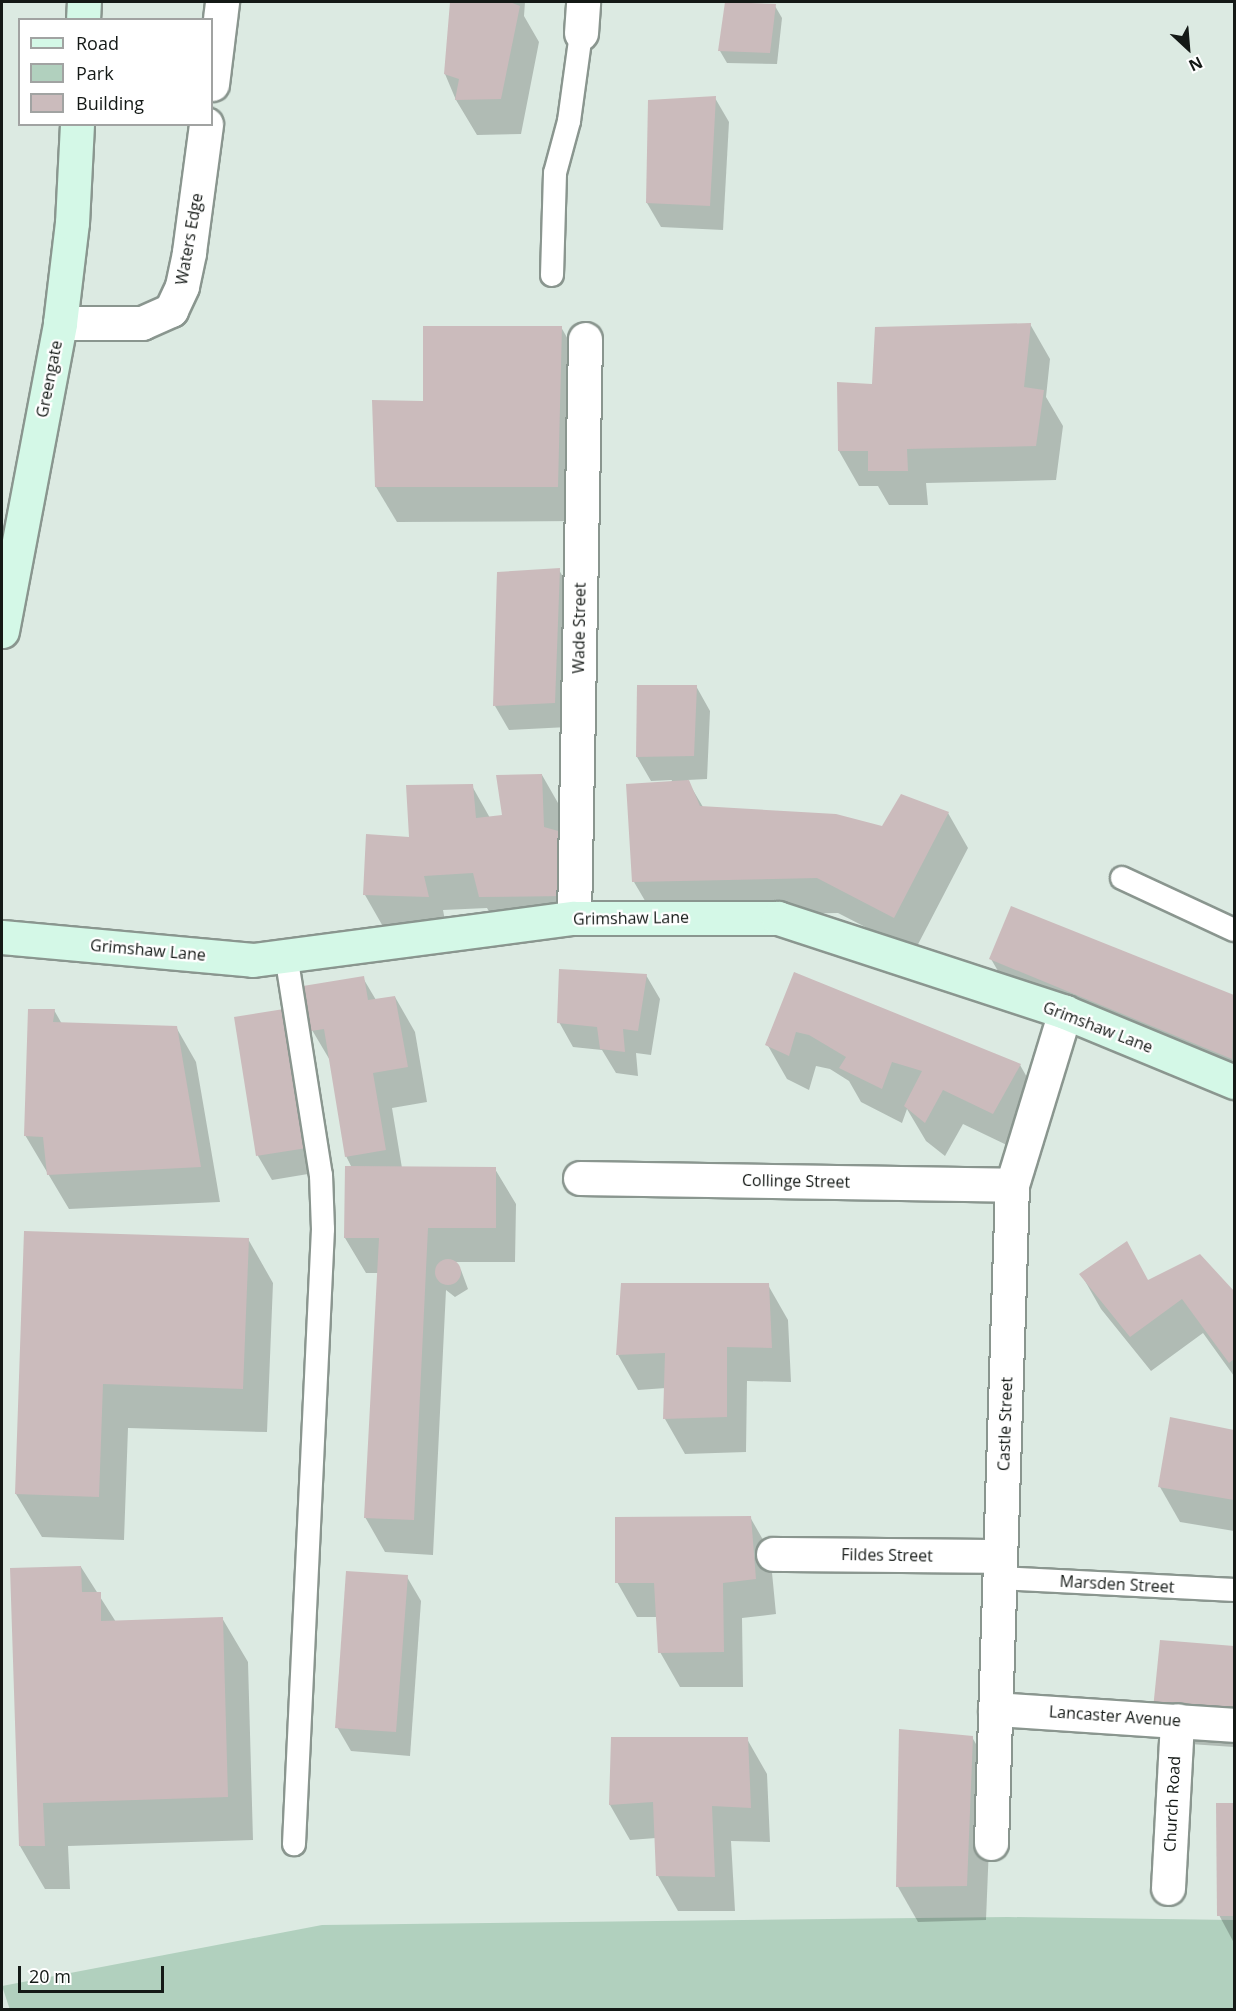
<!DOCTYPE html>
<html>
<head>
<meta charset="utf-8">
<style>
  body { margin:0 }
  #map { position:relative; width:1236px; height:2011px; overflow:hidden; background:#dceae2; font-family:"Open Sans",sans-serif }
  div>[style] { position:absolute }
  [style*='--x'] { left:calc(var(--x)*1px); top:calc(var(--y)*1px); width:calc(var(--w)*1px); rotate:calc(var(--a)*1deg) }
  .green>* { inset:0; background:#b1d0be }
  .shadow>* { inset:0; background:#0003 }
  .building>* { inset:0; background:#cbbbbc }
  .round { border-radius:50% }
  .roads { filter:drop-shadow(2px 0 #8a968f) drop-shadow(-2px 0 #8a968f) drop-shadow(0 2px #8a968f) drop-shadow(0 -2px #8a968f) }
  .lane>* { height:22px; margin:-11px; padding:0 11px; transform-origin:11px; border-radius:11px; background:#fff }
  .street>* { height:33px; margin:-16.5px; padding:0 16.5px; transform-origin:16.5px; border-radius:16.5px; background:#fff }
  .secondary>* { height:33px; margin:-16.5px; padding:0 16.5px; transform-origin:16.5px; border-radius:16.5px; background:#d4f8e7 }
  span { translate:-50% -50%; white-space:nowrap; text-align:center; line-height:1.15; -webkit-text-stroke:4.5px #fff; paint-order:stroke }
  .street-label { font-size:16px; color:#141916 }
  .frame { position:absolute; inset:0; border:3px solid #141916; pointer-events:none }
  .legend { position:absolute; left:18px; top:18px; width:195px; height:108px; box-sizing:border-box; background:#fff; border:2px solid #a1a3a2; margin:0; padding:8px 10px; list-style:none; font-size:18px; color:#141916 }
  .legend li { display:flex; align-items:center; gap:12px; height:30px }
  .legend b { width:30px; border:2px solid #a1a3a2 }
  .north { position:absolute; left:1158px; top:18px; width:60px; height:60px; -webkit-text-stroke:4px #fff; paint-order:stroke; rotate:154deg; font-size:16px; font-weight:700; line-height:24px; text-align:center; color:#141916 }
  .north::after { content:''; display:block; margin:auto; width:21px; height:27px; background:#141916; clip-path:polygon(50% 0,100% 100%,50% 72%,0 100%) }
  .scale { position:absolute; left:18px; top:1966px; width:146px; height:27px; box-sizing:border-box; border:3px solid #141916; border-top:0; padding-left:8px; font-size:18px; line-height:21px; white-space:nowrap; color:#141916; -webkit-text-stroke:4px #fff; paint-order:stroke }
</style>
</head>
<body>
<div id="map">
  <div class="green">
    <i style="clip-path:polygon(1008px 1917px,1234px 1920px,1234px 2009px,10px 2010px,2px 1986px,322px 1925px)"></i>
  </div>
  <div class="shadow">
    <i style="clip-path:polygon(464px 2px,525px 2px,524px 16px,539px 42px,521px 134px,477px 135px,456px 100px,445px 74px,467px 5px)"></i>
    <i style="clip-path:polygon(726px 2px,775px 6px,782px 18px,777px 64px,727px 63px,720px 51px)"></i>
    <i style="clip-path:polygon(715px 98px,729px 122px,723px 230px,661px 227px,647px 203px)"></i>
    <i style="clip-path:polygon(1030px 324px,1050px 359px,1046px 397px,1063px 426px,1056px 480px,926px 483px,928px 505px,889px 505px,878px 486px,859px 486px,839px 451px,874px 385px)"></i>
    <i style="clip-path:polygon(561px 327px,581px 362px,578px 521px,397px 522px,376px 487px,425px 402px)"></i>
    <i style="clip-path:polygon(559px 570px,573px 594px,568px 727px,509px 730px,495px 706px)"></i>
    <i style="clip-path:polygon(696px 686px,710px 711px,707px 779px,687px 780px,703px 807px,883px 827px,948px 813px,968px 848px,914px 952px,838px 913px,654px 916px,634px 882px,672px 780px,651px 781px,637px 757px)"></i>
    <i style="clip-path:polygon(542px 775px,562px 810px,587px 931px,501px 932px,487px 908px,443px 910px,447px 931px,385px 930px,365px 895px,368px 835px,411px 839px,472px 786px,490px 818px,504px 816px)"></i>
    <i style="clip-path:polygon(1012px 908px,1234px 997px,1234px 1078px,1005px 983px,991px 959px)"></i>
    <i style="clip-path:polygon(795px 974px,1020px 1065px,1040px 1100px,1013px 1148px,963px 1124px,945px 1156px,926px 1141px,907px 1109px,902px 1123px,861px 1102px,849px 1081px,830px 1069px,816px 1066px,809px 1090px,787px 1079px,767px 1044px)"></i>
    <i style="clip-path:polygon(646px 975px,660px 999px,651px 1055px,636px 1053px,638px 1076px,616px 1073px,602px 1050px,573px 1047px,559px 1022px)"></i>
    <i style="clip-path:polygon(363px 978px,376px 1000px,395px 997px,415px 1032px,427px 1102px,392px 1108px,402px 1168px,495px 1169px,516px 1204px,515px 1262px,451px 1262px,461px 1270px,468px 1289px,455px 1297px,446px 1290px,433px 1555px,385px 1552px,365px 1517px,378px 1273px,366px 1273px,345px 1238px,352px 1168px,346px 1156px,331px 1062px,312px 1030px)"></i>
    <i style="clip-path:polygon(54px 1010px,62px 1024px,176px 1027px,196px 1062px,220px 1202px,69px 1209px,25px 1135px)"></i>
    <i style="clip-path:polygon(235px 1018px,320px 1172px,272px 1180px,258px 1156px)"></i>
    <i style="clip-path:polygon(25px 1232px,248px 1239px,273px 1283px,267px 1432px,128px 1428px,124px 1540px,42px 1537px,16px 1494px)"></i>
    <i style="clip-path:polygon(1200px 1256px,1234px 1294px,1234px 1376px,1203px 1333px,1151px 1371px,1101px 1309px,1081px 1274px,1149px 1281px)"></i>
    <i style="clip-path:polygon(768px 1285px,788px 1320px,791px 1382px,747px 1381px,746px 1452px,685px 1454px,665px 1419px,666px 1388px,638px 1390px,618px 1355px)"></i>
    <i style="clip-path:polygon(1172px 1419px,1234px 1431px,1234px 1531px,1180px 1522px,1160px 1487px)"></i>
    <i style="clip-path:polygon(750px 1517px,770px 1552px,776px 1614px,742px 1618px,743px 1687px,680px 1687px,660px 1652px,658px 1617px,637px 1617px,617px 1582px)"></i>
    <i style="clip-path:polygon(81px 1567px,116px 1622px,222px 1618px,248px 1662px,253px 1840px,68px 1846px,70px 1889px,45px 1889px,20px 1846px)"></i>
    <i style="clip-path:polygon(407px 1577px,421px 1601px,410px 1756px,351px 1751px,337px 1727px)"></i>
    <i style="clip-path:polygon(1161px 1642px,1234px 1647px,1234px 1747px,1175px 1743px)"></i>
    <i style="clip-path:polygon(972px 1737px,992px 1772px,986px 1920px,918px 1922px,898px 1887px)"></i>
    <i style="clip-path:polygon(613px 1738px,747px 1739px,767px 1774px,770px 1842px,731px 1841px,735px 1911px,678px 1911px,658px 1876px,656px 1838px,630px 1840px,610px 1805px)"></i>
    <i style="clip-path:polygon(1218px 1804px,1234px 1804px,1234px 1943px,1219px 1915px)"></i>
  </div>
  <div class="building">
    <i style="clip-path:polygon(450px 2px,510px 2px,520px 6px,501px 99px,455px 100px,459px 79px,444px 74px)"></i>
    <i style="clip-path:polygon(725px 2px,776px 4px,770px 53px,718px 51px)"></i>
    <i style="clip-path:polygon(716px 96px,710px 206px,646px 203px,648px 100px)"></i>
    <i style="clip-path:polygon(1031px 323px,1024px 387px,1044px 390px,1036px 446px,907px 449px,908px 471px,868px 471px,868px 451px,838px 451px,837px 382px,872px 384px,875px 327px)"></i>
    <i style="clip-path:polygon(423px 326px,562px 326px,558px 487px,375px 487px,372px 400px,423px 401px)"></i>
    <i style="clip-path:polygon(560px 568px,555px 703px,493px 706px,497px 572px)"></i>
    <i style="clip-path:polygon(637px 685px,697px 685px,694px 756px,636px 757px)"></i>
    <i style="clip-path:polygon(542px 774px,544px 827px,569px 834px,567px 896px,479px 897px,473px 873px,424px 876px,429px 897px,363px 895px,366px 834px,409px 837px,406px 785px,473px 784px,476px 818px,502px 815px,496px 775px)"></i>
    <i style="clip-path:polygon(689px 780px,700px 806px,836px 814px,882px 826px,901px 794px,949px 812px,894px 918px,817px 878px,632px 882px,626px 784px)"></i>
    <i style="clip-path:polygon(1011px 906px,1234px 995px,1232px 1059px,989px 959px)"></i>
    <i style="clip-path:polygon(559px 969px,647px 974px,638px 1031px,623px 1029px,625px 1052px,600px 1049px,597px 1027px,557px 1023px)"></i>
    <i style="clip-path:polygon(794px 972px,1021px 1064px,993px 1114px,943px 1090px,925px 1123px,904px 1106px,922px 1071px,892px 1062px,882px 1089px,839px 1068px,846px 1057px,809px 1035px,796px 1032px,789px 1056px,765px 1045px)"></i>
    <i style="clip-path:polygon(364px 976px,368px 1000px,395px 996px,408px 1067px,373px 1073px,386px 1150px,345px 1157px,324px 1029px,311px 1031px,303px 986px)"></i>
    <i style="clip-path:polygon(28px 1009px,55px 1009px,53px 1022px,177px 1026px,201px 1167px,47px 1175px,43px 1137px,24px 1136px)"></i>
    <i style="clip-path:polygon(284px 1009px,307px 1148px,256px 1156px,234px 1017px)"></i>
    <i style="clip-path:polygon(345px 1166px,496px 1167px,496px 1228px,428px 1228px,414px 1520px,364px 1518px,379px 1238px,344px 1238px)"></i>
    <i style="clip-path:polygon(24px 1231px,249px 1238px,243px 1389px,103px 1384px,99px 1497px,15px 1494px)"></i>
    <i style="clip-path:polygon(1127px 1241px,1148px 1280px,1200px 1254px,1234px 1291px,1234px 1359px,1229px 1363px,1182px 1299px,1130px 1337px,1079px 1274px)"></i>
    <i class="round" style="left:435px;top:1259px;width:26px;height:26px"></i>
    <i style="clip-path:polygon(621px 1283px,769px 1283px,772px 1348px,727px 1347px,727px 1417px,663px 1419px,665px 1353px,616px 1355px)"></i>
    <i style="clip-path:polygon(1170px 1417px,1234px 1430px,1234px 1500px,1158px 1487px)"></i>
    <i style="clip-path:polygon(751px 1516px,756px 1579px,723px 1583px,724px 1652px,658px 1653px,654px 1583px,615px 1583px,615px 1517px)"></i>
    <i style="clip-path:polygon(81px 1566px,82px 1592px,101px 1592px,101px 1621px,223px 1617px,228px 1797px,43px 1803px,45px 1846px,19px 1846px,10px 1568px)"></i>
    <i style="clip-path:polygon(346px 1571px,408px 1575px,396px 1732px,335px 1728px)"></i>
    <i style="clip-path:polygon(1160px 1640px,1234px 1646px,1234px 1713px,1153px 1709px)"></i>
    <i style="clip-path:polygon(899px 1729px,973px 1736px,967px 1886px,896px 1887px)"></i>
    <i style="clip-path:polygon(611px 1737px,748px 1737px,751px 1808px,712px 1806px,715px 1877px,656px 1876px,653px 1802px,609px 1805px)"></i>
    <i style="clip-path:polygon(1216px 1803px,1234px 1803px,1234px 1916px,1217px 1916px)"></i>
  </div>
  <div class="roads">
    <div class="lane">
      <i style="--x:552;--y:275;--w:102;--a:-88.3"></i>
      <i style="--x:555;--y:173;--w:54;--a:-74.9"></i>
      <i style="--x:569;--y:121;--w:89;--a:-82.2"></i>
      <i style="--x:1122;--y:878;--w:123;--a:24.9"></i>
      <i style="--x:286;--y:955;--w:223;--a:81"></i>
      <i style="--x:321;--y:1175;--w:54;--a:87.9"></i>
      <i style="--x:323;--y:1229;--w:616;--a:92.7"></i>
      <i style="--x:1000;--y:1578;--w:234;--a:2.9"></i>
    </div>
    <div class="street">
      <i style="--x:581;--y:33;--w:31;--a:-86"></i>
      <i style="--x:212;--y:84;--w:83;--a:-83"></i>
      <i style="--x:60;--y:323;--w:82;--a:0"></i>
      <i style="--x:142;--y:323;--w:32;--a:-24"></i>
      <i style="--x:171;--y:310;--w:26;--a:-65"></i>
      <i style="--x:182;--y:286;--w:35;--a:-78"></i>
      <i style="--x:189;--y:252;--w:129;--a:-82.4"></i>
      <i style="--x:574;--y:918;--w:579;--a:-88.91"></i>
      <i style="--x:580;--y:1178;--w:432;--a:0.9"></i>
      <i style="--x:773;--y:1554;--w:227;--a:0.5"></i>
      <i style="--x:995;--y:1709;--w:240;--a:3.8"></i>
      <i style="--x:991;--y:1843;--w:658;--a:-88.17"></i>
      <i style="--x:1012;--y:1185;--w:181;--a:-73"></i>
      <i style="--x:1168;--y:1888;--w:168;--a:-86.9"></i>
    </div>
    <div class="secondary">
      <i style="--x:83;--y:20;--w:18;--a:-87"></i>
      <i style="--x:2;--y:631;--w:313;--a:-79.3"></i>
      <i style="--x:60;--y:323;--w:101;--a:-83.2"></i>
      <i style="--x:72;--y:223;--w:99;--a:-87.1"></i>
      <i style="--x:2;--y:937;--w:252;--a:5.2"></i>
      <i style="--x:253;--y:960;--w:324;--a:-7.5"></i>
      <i style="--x:574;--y:918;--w:204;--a:0"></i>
      <i style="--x:778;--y:918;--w:302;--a:18.1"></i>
      <i style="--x:1065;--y:1012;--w:183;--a:22.5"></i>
    </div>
  </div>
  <div class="street-label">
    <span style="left:189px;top:239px;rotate:-80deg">Waters Edge</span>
    <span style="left:49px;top:379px;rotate:-79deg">Greengate</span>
    <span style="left:579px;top:628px;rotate:-89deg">Wade Street</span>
    <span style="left:631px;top:918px;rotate:-1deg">Grimshaw Lane</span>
    <span style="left:148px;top:950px;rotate:5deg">Grimshaw Lane</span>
    <span style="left:1098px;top:1027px;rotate:21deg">Grimshaw Lane</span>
    <span style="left:796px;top:1181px;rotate:1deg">Collinge Street</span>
    <span style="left:1005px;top:1424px;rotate:-88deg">Castle Street</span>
    <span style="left:887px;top:1555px;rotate:1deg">Fildes Street</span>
    <span style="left:1117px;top:1584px;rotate:3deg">Marsden Street</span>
    <span style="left:1115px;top:1716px;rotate:4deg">Lancaster Avenue</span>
    <span style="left:1172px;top:1804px;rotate:-87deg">Church Road</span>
  </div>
  <div class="frame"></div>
  <ul class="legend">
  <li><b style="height:8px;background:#d4f8e7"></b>Road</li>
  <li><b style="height:16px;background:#b1d0be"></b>Park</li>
  <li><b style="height:16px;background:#cbbbbc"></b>Building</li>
  </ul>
  <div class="north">N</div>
  <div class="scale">20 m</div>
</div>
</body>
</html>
